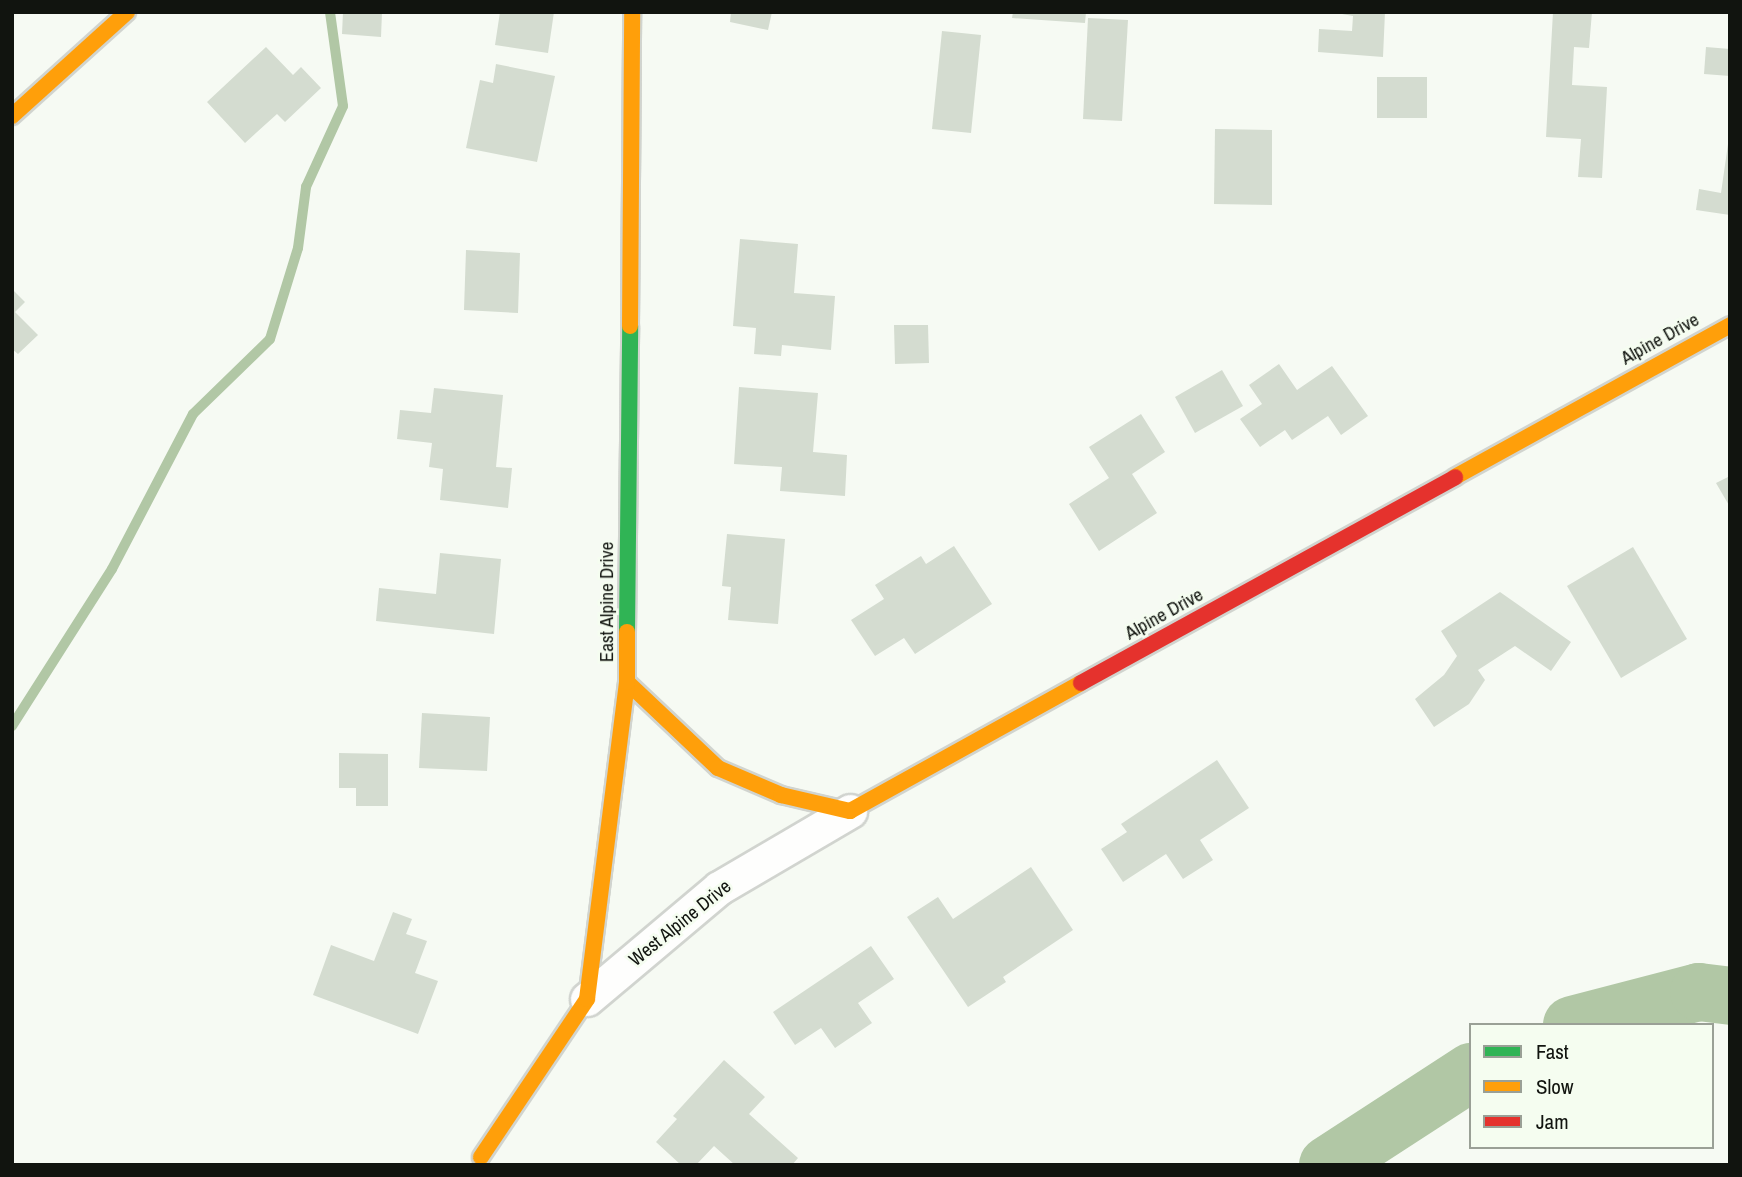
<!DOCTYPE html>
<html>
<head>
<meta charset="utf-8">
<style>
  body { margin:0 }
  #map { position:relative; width:1742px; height:1177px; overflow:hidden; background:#f6faf3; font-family:"Archivo Narrow",sans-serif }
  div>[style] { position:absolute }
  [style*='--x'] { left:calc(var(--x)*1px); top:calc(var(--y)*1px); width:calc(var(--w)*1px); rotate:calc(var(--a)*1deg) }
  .stream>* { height:10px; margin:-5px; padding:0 5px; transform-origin:5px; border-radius:5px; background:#b1c7a5 }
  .river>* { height:58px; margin:-29px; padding:0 29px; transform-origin:29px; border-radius:29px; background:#b1c7a5 }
  .building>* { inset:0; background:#d4dcd0 }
  .roads { filter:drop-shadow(2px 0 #d1d4cf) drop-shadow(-2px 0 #d1d4cf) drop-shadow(0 2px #d1d4cf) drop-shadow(0 -2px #d1d4cf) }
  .street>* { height:33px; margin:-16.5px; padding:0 16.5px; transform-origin:16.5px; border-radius:16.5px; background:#fefefd }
  .fast>* { height:16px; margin:-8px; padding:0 8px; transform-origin:8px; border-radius:8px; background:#30b455 }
  .slow>* { height:16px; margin:-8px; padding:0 8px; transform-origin:8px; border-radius:8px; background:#ff9f0a }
  .jam>* { height:16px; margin:-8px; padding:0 8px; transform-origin:8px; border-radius:8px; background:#e5322d }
  span { translate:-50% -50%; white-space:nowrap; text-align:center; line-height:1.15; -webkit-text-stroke:5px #f5fdf0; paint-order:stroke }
  .street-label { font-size:19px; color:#11140f }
  .frame { position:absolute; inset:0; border:14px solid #11140f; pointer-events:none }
  .legend { position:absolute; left:1469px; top:1023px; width:245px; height:126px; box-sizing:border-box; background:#f5fdf0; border:2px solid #9aa096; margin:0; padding:9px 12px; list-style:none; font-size:21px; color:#11140f }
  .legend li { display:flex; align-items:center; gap:14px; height:35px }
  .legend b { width:35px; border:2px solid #9aa096 }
</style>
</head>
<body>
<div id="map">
  <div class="stream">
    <i style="--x:12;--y:726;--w:186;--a:-57.5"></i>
    <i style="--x:112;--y:569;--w:175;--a:-62.4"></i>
    <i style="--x:193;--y:414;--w:107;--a:-44.2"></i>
    <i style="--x:270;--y:339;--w:95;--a:-72.9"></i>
    <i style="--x:298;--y:248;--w:62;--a:-82.5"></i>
    <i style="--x:306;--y:187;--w:89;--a:-65.4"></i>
    <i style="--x:343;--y:106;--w:95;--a:-97.9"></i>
  </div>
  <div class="river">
    <i style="--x:1572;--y:1025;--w:131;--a:-14.6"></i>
    <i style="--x:1699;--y:992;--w:31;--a:7"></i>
    <i style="--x:1328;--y:1165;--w:171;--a:-33"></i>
  </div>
  <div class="building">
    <i style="clip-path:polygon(343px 12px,382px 12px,381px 37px,342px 34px)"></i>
    <i style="clip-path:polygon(500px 12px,554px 12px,548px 53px,495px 45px)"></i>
    <i style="clip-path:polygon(731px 12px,772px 12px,768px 30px,730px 22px)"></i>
    <i style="clip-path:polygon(1013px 12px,1086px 12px,1085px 23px,1012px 18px)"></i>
    <i style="clip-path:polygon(1331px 12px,1385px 12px,1383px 57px,1318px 52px,1319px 29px,1352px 31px,1353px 16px)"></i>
    <i style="clip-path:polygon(1553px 12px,1592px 12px,1589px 48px,1574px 47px,1572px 85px,1607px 87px,1602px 178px,1578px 177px,1581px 139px,1546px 137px)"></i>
    <i style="clip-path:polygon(1088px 18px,1128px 20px,1122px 121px,1083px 119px)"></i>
    <i style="clip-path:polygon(942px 31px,981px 35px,971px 133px,932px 129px)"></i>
    <i style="clip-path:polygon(266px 47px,293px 75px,301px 67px,321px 88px,285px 122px,277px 114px,245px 143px,207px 102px)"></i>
    <i style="clip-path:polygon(1706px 47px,1730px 49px,1730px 76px,1704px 74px)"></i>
    <i style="clip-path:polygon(496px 64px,555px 76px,537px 162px,466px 148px,480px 80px,493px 83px)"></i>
    <i style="clip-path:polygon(1377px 77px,1427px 77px,1427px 118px,1377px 118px)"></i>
    <i style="clip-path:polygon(1215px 129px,1272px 130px,1272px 205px,1214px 204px)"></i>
    <i style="clip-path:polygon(1728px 144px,1730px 215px,1696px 210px,1699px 189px,1721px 193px)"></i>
    <i style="clip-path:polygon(740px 239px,798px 244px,794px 293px,835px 296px,831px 350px,782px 345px,781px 356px,754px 354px,756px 328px,733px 326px)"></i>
    <i style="clip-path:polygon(466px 250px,520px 253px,518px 313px,464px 310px)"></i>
    <i style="clip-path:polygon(12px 289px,25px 302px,15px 312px,38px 335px,18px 354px,12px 349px)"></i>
    <i style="clip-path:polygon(894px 325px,928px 325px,929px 363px,895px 364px)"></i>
    <i style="clip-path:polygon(1279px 364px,1297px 390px,1332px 366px,1368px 416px,1341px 435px,1328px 416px,1292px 440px,1285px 430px,1260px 447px,1240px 419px,1262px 404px,1249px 385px)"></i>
    <i style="clip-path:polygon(1222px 370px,1243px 406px,1195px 433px,1175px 397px)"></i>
    <i style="clip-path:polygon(739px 387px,818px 393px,813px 452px,847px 455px,845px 496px,780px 491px,782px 467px,734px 464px)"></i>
    <i style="clip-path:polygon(434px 388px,503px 395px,496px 467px,512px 468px,508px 508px,440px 500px,443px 469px,429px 467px,432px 443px,397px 439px,400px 410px,431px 413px)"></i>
    <i style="clip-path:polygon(1141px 414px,1165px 452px,1132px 474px,1157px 513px,1099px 551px,1069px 504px,1109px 478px,1089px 447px)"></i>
    <i style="clip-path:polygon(1730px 476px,1730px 507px,1716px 483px)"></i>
    <i style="clip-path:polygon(727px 534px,785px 539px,778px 624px,728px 620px,731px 587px,722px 586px)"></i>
    <i style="clip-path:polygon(954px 546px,992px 604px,915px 654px,904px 638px,875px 656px,851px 620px,884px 599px,875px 585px,921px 556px,926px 564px)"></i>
    <i style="clip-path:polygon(1633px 547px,1687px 639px,1621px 678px,1567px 586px)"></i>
    <i style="clip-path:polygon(440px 553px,501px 559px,494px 634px,376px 621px,379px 588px,436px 594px)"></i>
    <i style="clip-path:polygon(1500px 592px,1571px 642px,1551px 671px,1515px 646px,1478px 670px,1485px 680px,1469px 704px,1434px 727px,1415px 699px,1444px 675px,1457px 656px,1441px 631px)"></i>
    <i style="clip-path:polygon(422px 713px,490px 717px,487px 771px,419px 768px)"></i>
    <i style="clip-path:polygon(339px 753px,388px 754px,388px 806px,356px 806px,356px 788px,339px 788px)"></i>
    <i style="clip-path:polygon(1217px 760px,1249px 808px,1200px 840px,1213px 860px,1183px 879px,1166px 854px,1123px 882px,1101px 849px,1127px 832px,1121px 824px)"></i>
    <i style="clip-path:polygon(1031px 867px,1073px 930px,1003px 977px,1006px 982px,968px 1007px,907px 917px,938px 897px,953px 919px)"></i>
    <i style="clip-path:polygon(393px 912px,412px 919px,406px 934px,427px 941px,415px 973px,438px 981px,418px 1034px,313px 995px,331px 945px,374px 961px)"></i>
    <i style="clip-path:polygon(871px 946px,894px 979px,858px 1003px,872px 1023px,835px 1048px,821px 1028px,795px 1045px,773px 1012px)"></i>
    <i style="clip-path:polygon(724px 1060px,765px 1097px,749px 1114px,798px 1158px,792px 1165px,735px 1165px,714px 1146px,696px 1165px,681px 1165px,656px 1142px,677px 1119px,673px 1116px)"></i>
  </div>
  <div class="roads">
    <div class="street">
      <i style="--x:587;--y:999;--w:172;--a:-40.1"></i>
      <i style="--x:719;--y:888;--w:152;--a:-30.4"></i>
    </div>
    <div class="fast">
      <i style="--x:627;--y:632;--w:306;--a:-89.4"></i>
    </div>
    <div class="slow">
      <i style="--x:12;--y:116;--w:155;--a:-42.1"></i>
      <i style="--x:630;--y:326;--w:314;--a:-89.6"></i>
      <i style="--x:1455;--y:477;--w:314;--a:-28.9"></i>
      <i style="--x:627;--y:682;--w:125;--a:43.4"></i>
      <i style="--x:718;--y:768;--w:69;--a:23.2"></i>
      <i style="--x:781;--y:795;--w:71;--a:13.1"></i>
      <i style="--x:850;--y:811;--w:264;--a:-29"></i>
      <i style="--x:481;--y:1157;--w:190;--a:-56.1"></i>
      <i style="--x:587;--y:999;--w:320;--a:-82.8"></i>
      <i style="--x:627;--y:682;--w:50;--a:-90"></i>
    </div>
    <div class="jam">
      <i style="--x:1081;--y:683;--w:427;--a:-28.8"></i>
    </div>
  </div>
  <div class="street-label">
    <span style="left:1660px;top:339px;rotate:-29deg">Alpine Drive</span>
    <span style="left:607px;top:602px;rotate:-90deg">East Alpine Drive</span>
    <span style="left:1164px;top:614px;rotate:-29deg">Alpine Drive</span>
    <span style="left:680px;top:923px;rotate:-39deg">West Alpine Drive</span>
  </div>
  <div class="frame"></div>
  <ul class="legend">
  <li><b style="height:9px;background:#30b455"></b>Fast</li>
  <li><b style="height:9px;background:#ff9f0a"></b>Slow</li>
  <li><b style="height:9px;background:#e5322d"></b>Jam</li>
  </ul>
</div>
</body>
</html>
